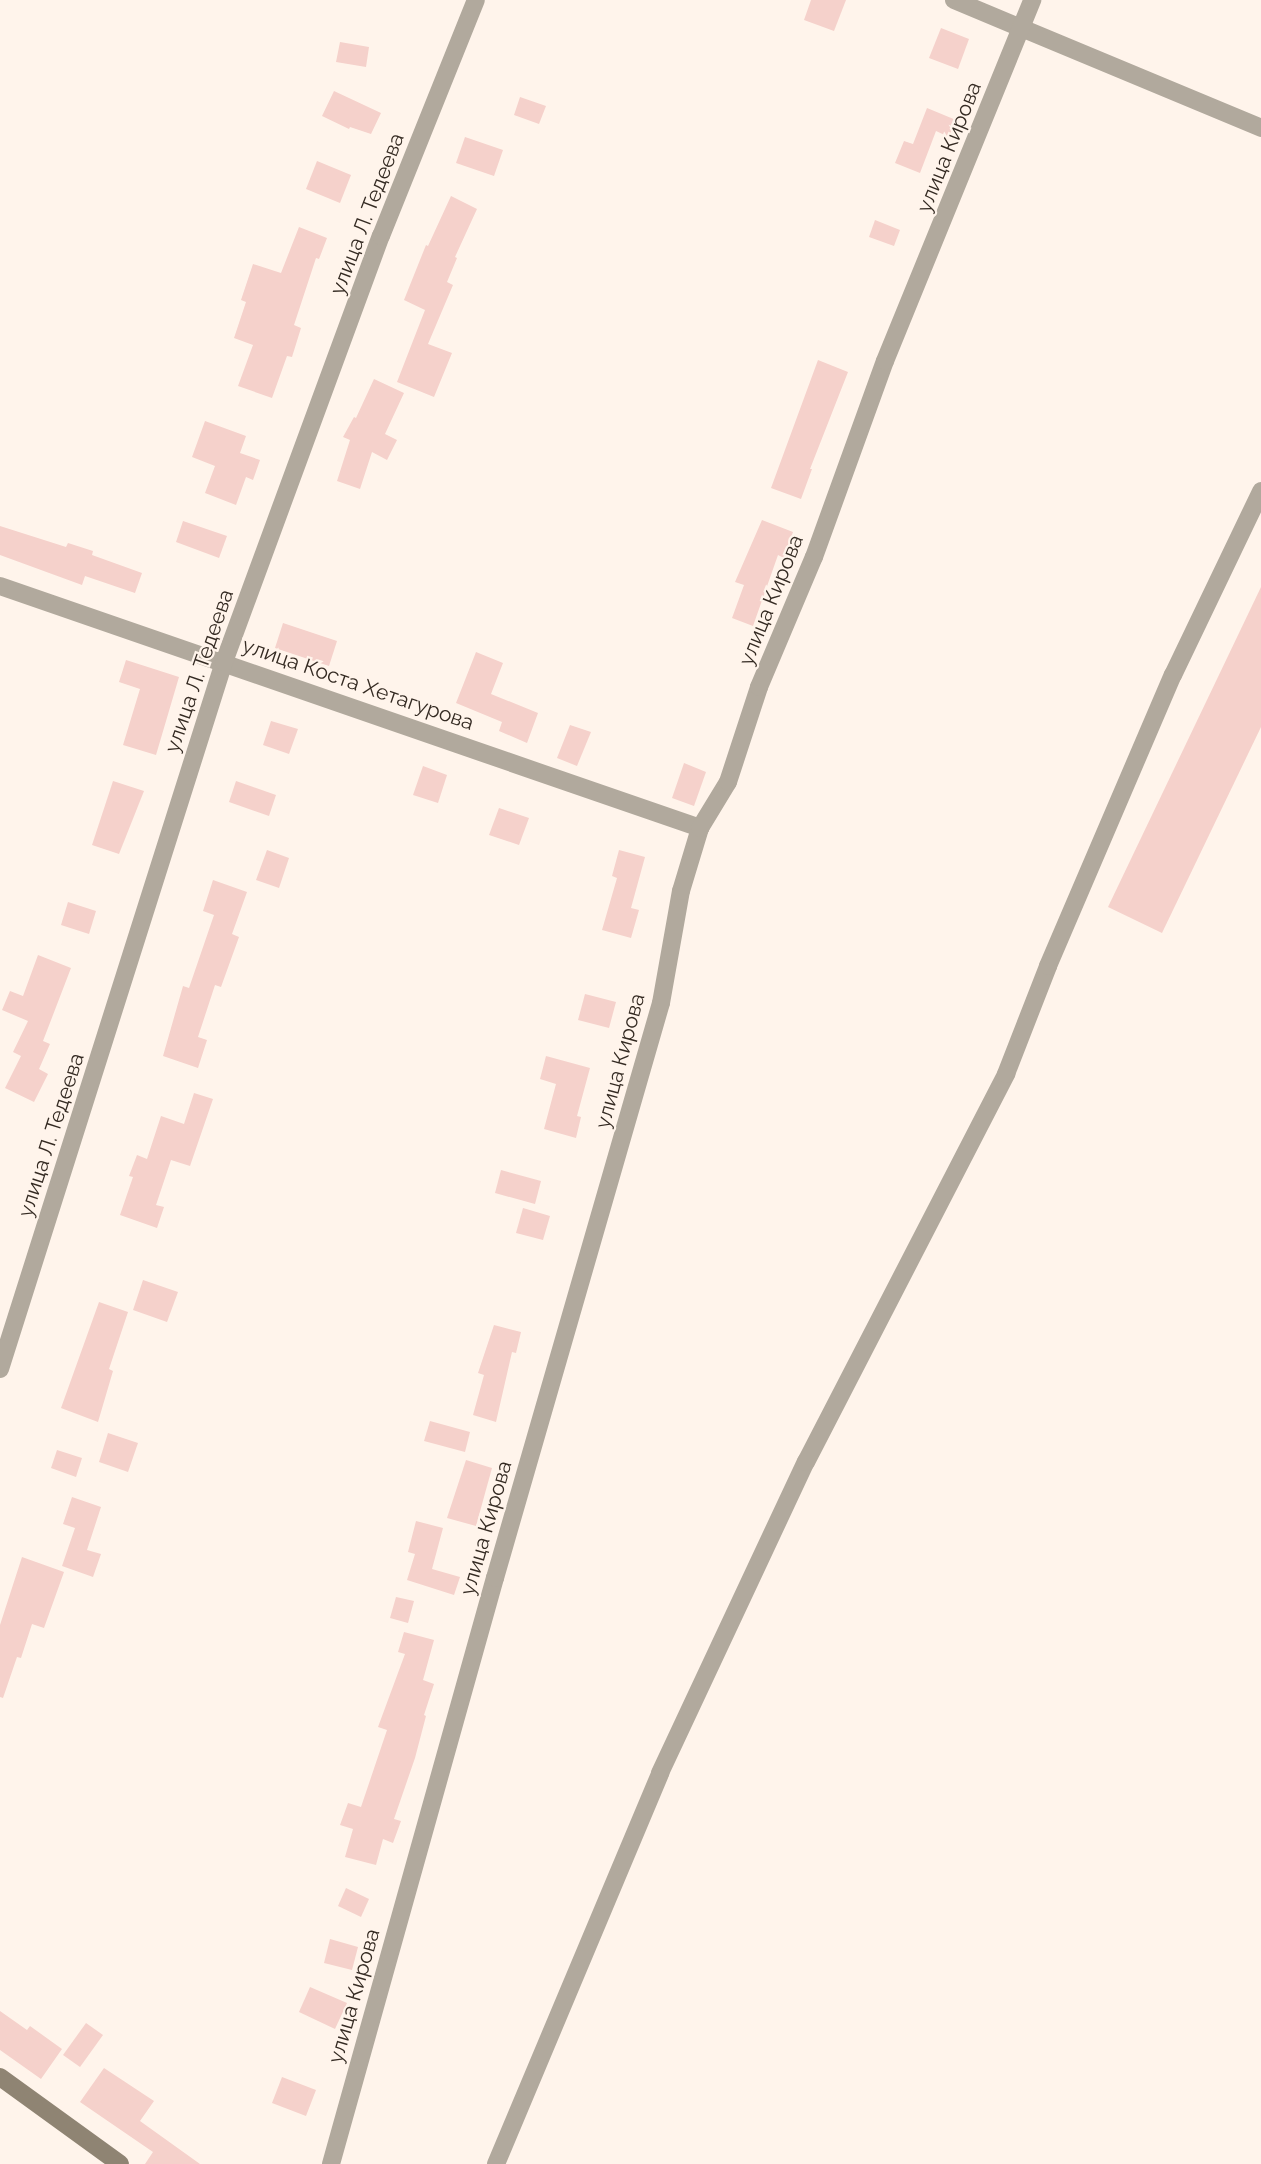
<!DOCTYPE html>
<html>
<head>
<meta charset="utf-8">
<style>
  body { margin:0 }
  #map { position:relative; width:1261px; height:2164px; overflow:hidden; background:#fff4eb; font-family:Raleway,sans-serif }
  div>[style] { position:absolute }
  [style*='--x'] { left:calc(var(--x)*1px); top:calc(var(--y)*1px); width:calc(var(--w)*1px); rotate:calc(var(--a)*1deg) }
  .building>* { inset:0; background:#f5d1cb }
  .street>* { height:18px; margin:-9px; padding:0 9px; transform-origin:9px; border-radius:9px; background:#b1a99d }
  .secondary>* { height:18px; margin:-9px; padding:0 9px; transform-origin:9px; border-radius:9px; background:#8f8473 }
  span { translate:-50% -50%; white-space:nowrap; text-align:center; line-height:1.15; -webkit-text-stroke:4.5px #fff4eb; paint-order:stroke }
  .street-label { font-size:21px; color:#342a22 }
</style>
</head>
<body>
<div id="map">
  <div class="building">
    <i style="clip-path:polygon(811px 0,846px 0,834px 31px,804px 20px)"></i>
    <i style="clip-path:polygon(941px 28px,969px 39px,958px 69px,929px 58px)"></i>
    <i style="clip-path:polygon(340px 42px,369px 47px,366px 67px,336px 62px)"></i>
    <i style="clip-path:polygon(334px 91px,381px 113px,371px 134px,350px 127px,349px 129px,322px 116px)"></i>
    <i style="clip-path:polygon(520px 97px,546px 106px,539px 124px,514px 115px)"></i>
    <i style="clip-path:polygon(927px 108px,956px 120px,949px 137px,936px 131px,920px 173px,895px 163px,904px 141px,913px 144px)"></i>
    <i style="clip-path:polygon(465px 137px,503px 150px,494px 176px,456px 163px)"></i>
    <i style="clip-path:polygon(317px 161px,351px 175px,340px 203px,306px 189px)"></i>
    <i style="clip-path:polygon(451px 196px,477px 209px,455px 257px,457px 258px,447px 282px,453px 285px,428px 344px,452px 353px,434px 397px,397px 382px,425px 310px,404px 300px,426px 245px,428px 246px)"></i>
    <i style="clip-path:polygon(875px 220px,900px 230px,894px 246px,869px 237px)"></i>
    <i style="clip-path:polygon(299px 227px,327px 238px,319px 259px,316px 258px,294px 325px,301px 328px,292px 357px,287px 356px,272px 398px,238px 386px,253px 345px,234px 338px,246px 302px,241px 300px,253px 264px,281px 273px)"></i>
    <i style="clip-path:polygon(818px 360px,848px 372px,810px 469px,812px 469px,801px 499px,771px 488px)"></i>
    <i style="clip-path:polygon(374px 379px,404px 393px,385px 434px,397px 440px,387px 460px,372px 452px,360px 489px,337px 481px,350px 440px,343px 437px,354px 417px,356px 418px)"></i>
    <i style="clip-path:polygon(205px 421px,246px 436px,240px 453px,260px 460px,253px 480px,246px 477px,236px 505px,205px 493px,215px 466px,192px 457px)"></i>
    <i style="clip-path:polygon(762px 520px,793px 532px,784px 558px,778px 555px,753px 626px,732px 618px,744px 585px,735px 582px)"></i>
    <i style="clip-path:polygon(183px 521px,227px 536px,219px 558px,176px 542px)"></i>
    <i style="clip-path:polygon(0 526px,66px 547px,68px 543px,93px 551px,92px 555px,142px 573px,135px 593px,85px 576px,82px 585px,0 555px)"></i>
    <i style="clip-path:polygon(1261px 587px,1261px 727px,1162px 933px,1108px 907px)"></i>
    <i style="clip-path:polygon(283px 623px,337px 641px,329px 666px,275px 648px)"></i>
    <i style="clip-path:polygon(476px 652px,503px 663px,491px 694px,538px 713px,527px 743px,499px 731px,502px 722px,456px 703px)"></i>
    <i style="clip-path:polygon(126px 660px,179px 677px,156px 755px,123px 745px,140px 689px,119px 682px)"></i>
    <i style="clip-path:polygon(271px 721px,298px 729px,289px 754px,263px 745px)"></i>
    <i style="clip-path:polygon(570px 725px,591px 732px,577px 766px,557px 758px)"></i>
    <i style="clip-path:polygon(684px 763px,706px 772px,694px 806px,672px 798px)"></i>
    <i style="clip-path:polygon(423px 766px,447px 775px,438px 803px,413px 795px)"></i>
    <i style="clip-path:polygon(113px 781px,144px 791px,119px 854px,92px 845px)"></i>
    <i style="clip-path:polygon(236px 781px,276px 795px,269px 816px,229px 802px)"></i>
    <i style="clip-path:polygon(499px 808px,529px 818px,519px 845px,489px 835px)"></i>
    <i style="clip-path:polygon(267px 850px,289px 858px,279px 888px,256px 880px)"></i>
    <i style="clip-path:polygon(619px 850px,645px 857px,631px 908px,639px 910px,631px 938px,602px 930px,617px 878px,612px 876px)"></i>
    <i style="clip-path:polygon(213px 880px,247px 892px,232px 934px,239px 937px,221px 987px,215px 985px,198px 1037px,207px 1040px,198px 1068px,163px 1056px,183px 986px,189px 988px,214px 915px,203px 911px)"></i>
    <i style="clip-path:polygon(68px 902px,96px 911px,89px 934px,61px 925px)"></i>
    <i style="clip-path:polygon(38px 955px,71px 968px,43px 1041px,50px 1044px,39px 1069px,48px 1074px,34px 1102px,5px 1088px,21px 1056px,13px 1052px,28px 1021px,2px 1010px,10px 991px,23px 996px)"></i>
    <i style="clip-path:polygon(585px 994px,616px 1002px,609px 1028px,578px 1020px)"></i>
    <i style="clip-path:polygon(546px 1056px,590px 1068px,577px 1116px,581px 1117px,576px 1138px,544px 1129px,556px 1084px,540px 1079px)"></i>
    <i style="clip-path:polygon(194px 1093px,213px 1099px,190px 1166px,171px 1160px,156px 1205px,164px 1207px,157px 1228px,120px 1215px,133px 1177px,129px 1176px,137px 1155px,147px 1159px,161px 1116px,184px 1124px)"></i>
    <i style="clip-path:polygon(501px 1170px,541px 1181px,535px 1204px,495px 1193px)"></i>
    <i style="clip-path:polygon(523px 1208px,550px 1216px,543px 1240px,516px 1233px)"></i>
    <i style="clip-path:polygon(143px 1280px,178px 1292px,167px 1322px,133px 1310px)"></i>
    <i style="clip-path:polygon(99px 1302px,128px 1312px,109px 1369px,113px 1371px,98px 1422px,61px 1408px)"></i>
    <i style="clip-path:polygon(494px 1325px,521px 1332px,516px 1353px,512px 1352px,496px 1422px,473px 1415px,484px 1375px,478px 1373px)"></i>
    <i style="clip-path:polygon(430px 1421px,470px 1432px,465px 1452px,424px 1441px)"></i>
    <i style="clip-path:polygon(108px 1433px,138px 1443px,128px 1472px,99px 1462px)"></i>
    <i style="clip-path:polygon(57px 1450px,82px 1458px,76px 1477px,51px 1468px)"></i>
    <i style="clip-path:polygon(466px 1460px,492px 1468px,476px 1526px,447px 1518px)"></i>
    <i style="clip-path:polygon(72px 1497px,101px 1507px,87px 1550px,101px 1554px,93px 1577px,62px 1566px,75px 1528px,63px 1524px)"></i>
    <i style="clip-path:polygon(416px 1521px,443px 1528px,432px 1569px,460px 1577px,454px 1595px,407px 1580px,415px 1554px,408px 1552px)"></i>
    <i style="clip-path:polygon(22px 1557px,64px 1572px,44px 1628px,32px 1624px,21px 1658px,17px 1657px,3px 1698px,0 1697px,0 1625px)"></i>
    <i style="clip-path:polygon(396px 1597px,414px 1601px,408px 1623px,390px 1618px)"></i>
    <i style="clip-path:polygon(404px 1632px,434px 1640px,423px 1680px,434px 1684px,424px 1715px,426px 1716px,415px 1758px,394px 1819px,401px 1821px,393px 1843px,383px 1839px,376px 1865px,345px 1857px,353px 1829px,340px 1825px,348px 1803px,361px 1807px,387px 1730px,378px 1727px,405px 1654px,398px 1652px)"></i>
    <i style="clip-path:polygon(346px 1888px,369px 1899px,361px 1917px,338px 1906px)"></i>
    <i style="clip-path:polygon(330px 1939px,358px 1947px,352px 1970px,324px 1963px)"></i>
    <i style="clip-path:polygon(310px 1987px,347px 2003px,335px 2029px,299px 2012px)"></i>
    <i style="clip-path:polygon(0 2011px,27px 2030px,30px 2026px,62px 2049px,41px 2079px,0 2050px)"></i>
    <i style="clip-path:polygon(86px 2023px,103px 2035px,80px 2067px,63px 2055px)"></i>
    <i style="clip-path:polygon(104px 2068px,154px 2101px,140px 2121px,200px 2164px,145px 2164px,153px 2152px,80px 2102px)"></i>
    <i style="clip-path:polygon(282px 2077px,316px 2090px,306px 2116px,272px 2103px)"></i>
  </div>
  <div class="street">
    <i style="--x:954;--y:0;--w:333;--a:22.6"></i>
    <i style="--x:0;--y:586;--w:741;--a:19.07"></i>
    <i style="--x:0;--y:1369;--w:742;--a:-72.42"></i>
    <i style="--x:224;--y:662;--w:454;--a:-69.8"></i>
    <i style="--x:381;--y:236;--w:254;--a:-68.1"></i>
    <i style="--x:331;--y:2164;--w:609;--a:-74.37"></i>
    <i style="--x:495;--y:1578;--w:598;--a:-73.9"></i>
    <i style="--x:661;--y:1003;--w:114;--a:-79.9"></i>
    <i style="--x:681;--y:891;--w:66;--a:-73.2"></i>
    <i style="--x:700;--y:828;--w:54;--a:-58.7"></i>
    <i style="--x:728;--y:782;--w:100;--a:-71.9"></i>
    <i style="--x:759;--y:687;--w:141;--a:-67.1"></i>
    <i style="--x:814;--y:557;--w:208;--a:-70.1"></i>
    <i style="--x:885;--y:361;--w:390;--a:-67.8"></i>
    <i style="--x:496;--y:2164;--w:424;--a:-67.2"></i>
    <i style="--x:660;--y:1773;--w:344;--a:-64.9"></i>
    <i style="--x:806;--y:1462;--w:437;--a:-62.7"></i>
    <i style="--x:1006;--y:1074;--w:116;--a:-68.7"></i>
    <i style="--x:1048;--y:966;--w:317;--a:-66.8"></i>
    <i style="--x:1173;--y:675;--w:204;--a:-64.4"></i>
  </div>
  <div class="secondary">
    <i style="--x:0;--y:2077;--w:148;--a:35.9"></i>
  </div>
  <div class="street-label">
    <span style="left:949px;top:147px;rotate:-68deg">улица Кирова</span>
    <span style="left:367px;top:214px;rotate:-69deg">улица Л. Тедеева</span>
    <span style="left:771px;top:600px;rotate:-68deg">улица Кирова</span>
    <span style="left:199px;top:671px;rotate:-71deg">улица Л. Тедеева</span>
    <span style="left:358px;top:684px;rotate:19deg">улица Коста Хетагурова</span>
    <span style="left:620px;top:1061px;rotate:-75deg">улица Кирова</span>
    <span style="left:51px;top:1135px;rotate:-72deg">улица Л. Тедеева</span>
    <span style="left:486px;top:1528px;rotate:-74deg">улица Кирова</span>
    <span style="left:354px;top:1996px;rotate:-74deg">улица Кирова</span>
  </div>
</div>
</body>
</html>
